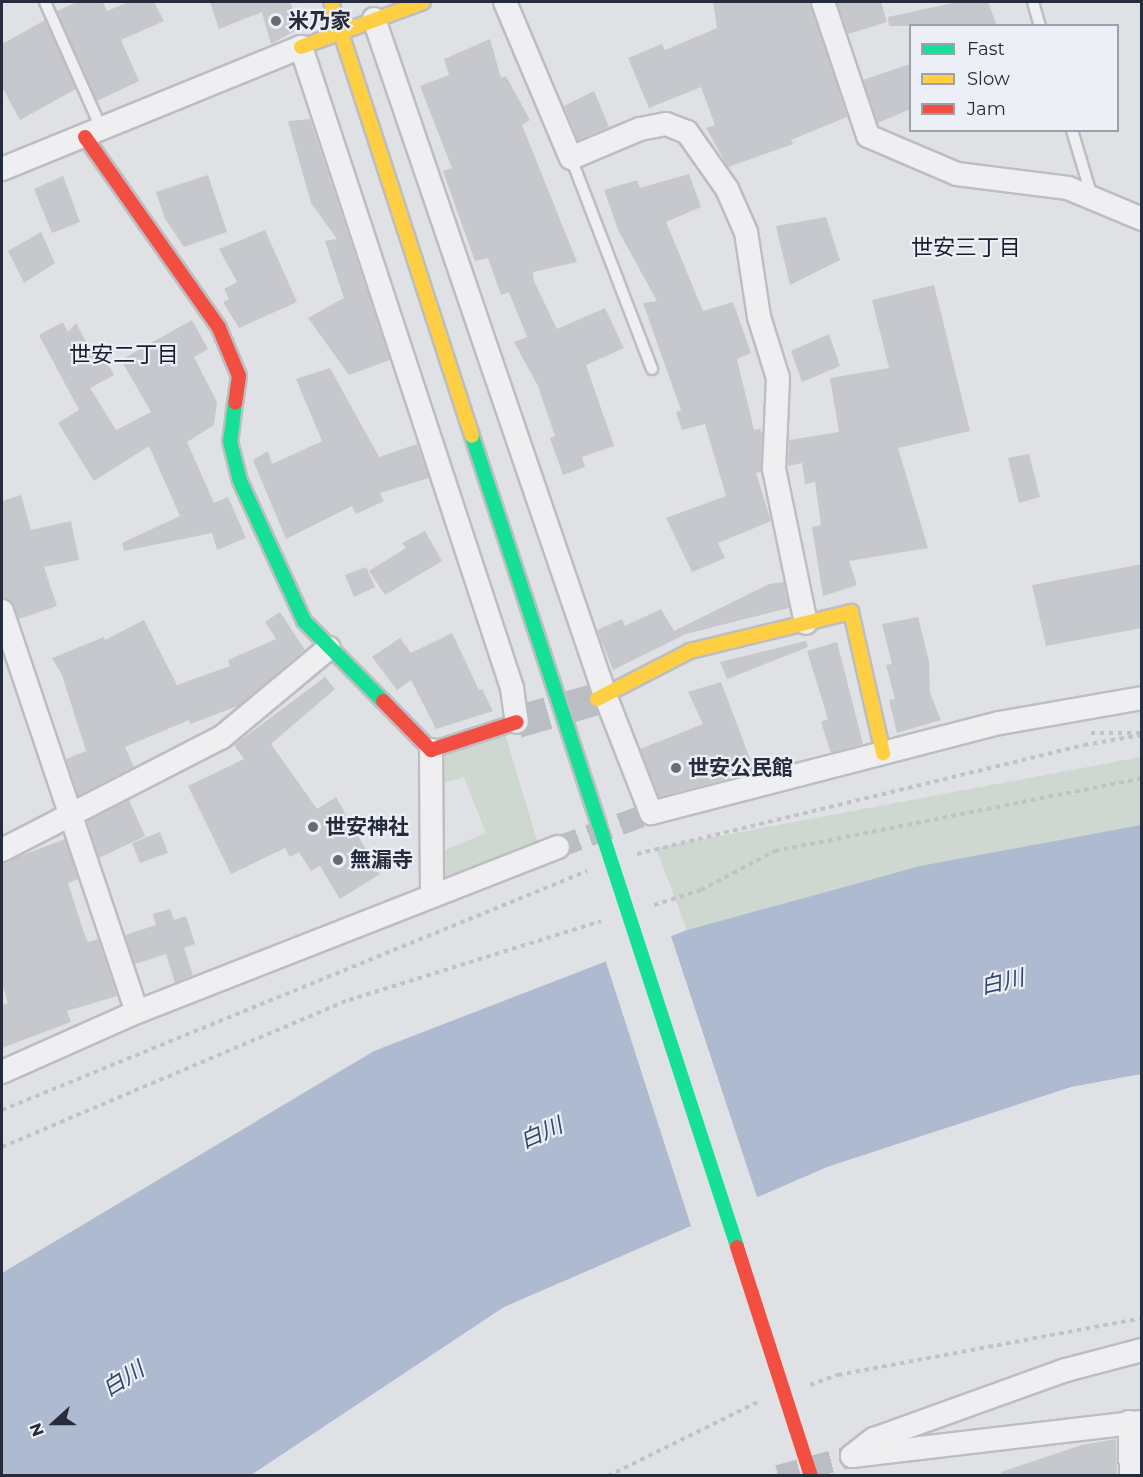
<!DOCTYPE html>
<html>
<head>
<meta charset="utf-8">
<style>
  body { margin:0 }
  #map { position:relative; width:1143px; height:1477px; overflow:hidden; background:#dfe1e5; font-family:Montserrat,"Noto Sans JP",sans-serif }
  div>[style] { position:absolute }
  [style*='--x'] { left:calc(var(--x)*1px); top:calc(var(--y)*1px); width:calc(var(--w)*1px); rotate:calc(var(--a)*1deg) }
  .green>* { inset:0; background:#ced8d0 }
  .water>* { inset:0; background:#adbad0 }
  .pier>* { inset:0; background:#dfe1e5 }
  .building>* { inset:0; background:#c7c8cd }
  .street-tunnel>* { height:22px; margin-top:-11px; transform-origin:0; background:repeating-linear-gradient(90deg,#babdc3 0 22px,transparent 0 33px) }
  .secondary-tunnel>* { height:32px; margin-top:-16px; transform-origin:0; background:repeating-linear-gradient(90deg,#babdc3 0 32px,transparent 0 48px) }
  .path>* { height:4px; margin-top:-2px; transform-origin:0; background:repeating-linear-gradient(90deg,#c1c2c8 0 4.5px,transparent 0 9px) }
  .roads { filter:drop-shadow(2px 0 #bcbec1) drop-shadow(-2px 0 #bcbec1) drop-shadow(0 2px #bcbec1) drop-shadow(0 -2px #bcbec1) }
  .lane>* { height:10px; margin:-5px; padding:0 5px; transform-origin:5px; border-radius:5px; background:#efeff1 }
  .street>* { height:22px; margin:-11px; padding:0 11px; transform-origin:11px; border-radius:11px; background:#efeff1 }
  .fast>* { height:14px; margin:-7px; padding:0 7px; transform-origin:7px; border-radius:7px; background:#16e098 }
  .slow>* { height:14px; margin:-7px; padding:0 7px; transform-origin:7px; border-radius:7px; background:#ffcf43 }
  .jam>* { height:14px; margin:-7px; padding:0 7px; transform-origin:7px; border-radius:7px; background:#f24e42 }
  .fast-bridge>* { height:14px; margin:-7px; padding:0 7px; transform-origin:7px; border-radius:7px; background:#16e098 }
  .jam-bridge>* { height:14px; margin:-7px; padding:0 7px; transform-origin:7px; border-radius:7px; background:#f24e42 }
  .dots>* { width:16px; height:16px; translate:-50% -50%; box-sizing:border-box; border:3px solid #eceff5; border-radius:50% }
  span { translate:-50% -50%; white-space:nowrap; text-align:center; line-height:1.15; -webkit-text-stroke:4.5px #eceff5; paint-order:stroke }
  .poi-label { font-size:21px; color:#272c3d; font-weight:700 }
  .left { translate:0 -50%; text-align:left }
  .neighbourhood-label { font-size:22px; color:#191e2e }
  .water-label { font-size:22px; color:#324670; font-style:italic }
  .frame { position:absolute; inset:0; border:3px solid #272c3d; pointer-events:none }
  .legend { position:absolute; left:909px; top:24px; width:210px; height:108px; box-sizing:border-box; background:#eceff5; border:2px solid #9da1ab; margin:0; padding:8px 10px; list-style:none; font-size:18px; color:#272c3d }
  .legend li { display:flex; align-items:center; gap:12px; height:30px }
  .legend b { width:30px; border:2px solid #9da1ab }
  .north { position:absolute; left:24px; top:1393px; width:60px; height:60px; -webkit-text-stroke:4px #eceff5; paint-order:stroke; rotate:249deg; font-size:16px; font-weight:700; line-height:24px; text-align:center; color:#272c3d }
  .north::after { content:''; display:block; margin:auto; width:21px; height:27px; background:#272c3d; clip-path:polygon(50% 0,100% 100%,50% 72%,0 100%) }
</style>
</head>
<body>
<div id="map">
  <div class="green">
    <i style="clip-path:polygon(503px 727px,541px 854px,432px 896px,432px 855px,486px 833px,464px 777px,431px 787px,431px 750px)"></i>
    <i style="clip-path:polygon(1141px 757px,1141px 829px,920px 866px,687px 930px,656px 848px)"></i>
  </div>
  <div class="water">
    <i style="clip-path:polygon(1141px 825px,1141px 1074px,1071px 1087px,827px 1167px,504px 1307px,251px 1475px,2px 1475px,2px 1273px,374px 1051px,687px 930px,920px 866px)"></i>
  </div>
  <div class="pier">
    <i style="clip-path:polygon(670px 933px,758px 1200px,692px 1229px,605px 959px)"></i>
  </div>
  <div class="building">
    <i style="clip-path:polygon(77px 2px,103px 2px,107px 11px,129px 2px,154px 2px,164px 21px,121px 40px,139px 81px,97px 101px,57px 11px)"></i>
    <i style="clip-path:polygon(210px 2px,290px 2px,300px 28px,271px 44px,262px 12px,219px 29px)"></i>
    <i style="clip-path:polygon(713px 2px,810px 2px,847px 117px,791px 140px,793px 144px,728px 167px,706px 128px,715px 125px,701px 87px,649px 108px,628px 58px,662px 44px,665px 50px,717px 28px)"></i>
    <i style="clip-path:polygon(837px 2px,881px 2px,887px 22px,848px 34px)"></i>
    <i style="clip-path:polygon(957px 2px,988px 2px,997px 26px,889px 26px,888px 17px)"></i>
    <i style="clip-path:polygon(45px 20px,76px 89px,20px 120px,2px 87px,2px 44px)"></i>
    <i style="clip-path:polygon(490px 39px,501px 78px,506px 76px,530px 120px,522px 125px,577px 262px,533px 272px,534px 281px,557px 329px,605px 308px,624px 348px,586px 365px,614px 446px,582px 457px,585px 467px,563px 475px,550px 438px,555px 436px,538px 386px,514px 342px,527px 337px,509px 292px,501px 295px,488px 258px,475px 261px,443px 171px,452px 168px,420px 86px,449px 75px,444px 59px)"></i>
    <i style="clip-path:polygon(910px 64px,910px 109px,878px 123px,863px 80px)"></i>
    <i style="clip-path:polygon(594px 91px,609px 127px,578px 140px,564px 106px)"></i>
    <i style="clip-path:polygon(310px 119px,390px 360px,349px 375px,308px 318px,344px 298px,325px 241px,337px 239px,311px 203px,288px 121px)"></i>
    <i style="clip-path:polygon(689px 174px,701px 207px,666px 222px,703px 311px,733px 302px,751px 353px,737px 359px,754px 430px,760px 429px,762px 434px,761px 472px,756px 473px,771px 521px,718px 543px,725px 558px,692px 572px,666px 518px,726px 496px,705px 424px,682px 430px,676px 412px,681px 410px,643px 303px,657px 301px,618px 230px,604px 190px,637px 180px,640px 188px)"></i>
    <i style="clip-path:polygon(208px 175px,227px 232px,184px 247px,165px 219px,156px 192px)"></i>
    <i style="clip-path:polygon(63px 176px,80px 222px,52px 233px,34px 189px)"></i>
    <i style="clip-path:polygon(826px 217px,840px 260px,790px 285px,776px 226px)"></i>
    <i style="clip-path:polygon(265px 230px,297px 302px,239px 328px,223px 302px,229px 299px,224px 289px,237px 282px,219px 249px)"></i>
    <i style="clip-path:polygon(41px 232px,55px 263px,24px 283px,8px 251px)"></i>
    <i style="clip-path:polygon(934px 285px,970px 431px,898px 448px,928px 548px,849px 561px,857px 585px,823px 596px,812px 527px,821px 525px,815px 482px,805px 484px,802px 463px,788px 466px,789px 440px,839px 432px,830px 378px,889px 368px,872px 300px)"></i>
    <i style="clip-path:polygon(192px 320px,208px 349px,194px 357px,217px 402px,214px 425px,187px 442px,214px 503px,228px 497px,246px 538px,217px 550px,212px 533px,124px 551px,122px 543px,180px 516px,149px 446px,94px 481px,58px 423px,79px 410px,39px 335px,63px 322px,68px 332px,76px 323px,90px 349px,98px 344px,114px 375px,90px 388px,116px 430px,151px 412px,121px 360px)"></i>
    <i style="clip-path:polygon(829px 334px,840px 366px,802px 382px,791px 351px)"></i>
    <i style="clip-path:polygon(330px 368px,379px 457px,417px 444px,429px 478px,380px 493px,384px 501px,356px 514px,352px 506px,286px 539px,253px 460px,268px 451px,272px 464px,322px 441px,296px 379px)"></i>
    <i style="clip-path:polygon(1029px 454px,1040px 497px,1019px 503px,1008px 458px)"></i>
    <i style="clip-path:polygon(21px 495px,31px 530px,71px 521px,79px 560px,44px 567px,57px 606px,19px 619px,11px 601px,2px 598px,2px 501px)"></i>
    <i style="clip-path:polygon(425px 531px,442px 561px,385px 595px,369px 571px,406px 548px,402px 543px)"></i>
    <i style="clip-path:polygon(1142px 564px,1142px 628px,1046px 646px,1032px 585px)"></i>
    <i style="clip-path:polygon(366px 567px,375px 587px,354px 597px,345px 575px)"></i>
    <i style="clip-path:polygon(784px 582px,789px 608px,686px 634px,613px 670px,597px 630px,622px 619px,625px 626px,661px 609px,674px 631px,769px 584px)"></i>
    <i style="clip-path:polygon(280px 612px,305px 650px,238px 706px,190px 724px,189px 720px,125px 747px,134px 767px,78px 796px,66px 759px,86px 751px,62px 675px,52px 658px,104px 637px,105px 640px,144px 620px,177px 685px,230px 666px,228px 660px,276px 639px,265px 622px)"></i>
    <i style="clip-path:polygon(918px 617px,929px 661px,930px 693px,941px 720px,897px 733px,889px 700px,895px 699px,886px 665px,892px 664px,882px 624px)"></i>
    <i style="clip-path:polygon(452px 633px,479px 690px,482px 689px,493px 711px,436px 729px,411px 680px,397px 690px,372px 657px,400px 638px,411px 653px)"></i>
    <i style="clip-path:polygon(806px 641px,808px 647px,727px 679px,720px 662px)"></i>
    <i style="clip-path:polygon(837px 642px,863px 744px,831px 753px,821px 722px,828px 719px,807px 651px)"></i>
    <i style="clip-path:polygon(325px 677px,335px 689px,271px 744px,317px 809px,336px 797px,380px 874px,340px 899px,320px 866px,311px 871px,299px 852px,290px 857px,285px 848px,231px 874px,188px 786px,244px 759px,234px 745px)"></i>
    <i style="clip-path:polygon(721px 682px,755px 772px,659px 797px,640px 749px,703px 724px,688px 692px)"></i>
    <i style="clip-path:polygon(129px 800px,145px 836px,99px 858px,87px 821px)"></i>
    <i style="clip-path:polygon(160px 832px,168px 853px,140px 863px,132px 843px)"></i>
    <i style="clip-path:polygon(65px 839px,78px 879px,68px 883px,84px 933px,88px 942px,98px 939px,117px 996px,67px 1011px,71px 1022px,2px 1048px,2px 1005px,8px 1003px,2px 983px,2px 863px)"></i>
    <i style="clip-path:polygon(170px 909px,174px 920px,186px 916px,195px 944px,184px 948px,193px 975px,175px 983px,166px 954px,135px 964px,125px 935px,156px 925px,153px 914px)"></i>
    <i style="clip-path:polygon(1116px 1439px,1117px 1476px,1002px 1476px,1001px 1472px,1082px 1445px)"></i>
  </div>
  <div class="street-tunnel">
    <i style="--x:558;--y:847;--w:99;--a:-20.1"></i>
    <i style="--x:778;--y:1476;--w:77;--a:-15.1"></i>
  </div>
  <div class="secondary-tunnel">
    <i style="--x:517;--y:722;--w:83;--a:-16"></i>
  </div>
  <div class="path">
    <i style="--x:1091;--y:733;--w:50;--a:0"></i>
    <i style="--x:637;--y:854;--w:460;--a:-13.7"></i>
    <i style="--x:1084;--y:745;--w:59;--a:-9.8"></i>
    <i style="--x:654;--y:905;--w:49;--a:-17.7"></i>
    <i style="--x:701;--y:890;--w:84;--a:-27.8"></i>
    <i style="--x:775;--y:851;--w:374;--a:-11.2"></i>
    <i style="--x:2;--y:1110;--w:632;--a:-22.22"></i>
    <i style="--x:2;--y:1147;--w:377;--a:-23"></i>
    <i style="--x:349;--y:1000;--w:264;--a:-17.4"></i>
    <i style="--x:810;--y:1385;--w:30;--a:-20"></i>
    <i style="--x:838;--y:1375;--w:309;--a:-10.6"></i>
    <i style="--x:608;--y:1476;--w:167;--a:-26.3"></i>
  </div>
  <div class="roads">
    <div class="lane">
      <i style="--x:45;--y:2;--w:140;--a:66"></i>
      <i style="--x:1033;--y:2;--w:25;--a:74"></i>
      <i style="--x:1072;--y:130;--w:70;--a:73.4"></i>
      <i style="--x:571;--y:158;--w:226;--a:69"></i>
    </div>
    <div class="street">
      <i style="--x:505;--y:2;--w:169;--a:67.1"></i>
      <i style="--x:571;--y:158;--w:75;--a:-22.8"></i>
      <i style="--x:640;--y:129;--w:26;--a:-11"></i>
      <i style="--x:666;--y:124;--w:22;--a:21"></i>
      <i style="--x:687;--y:132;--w:70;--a:54.9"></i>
      <i style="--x:727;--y:189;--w:47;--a:66.2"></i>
      <i style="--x:746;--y:232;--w:86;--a:81.3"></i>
      <i style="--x:759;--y:317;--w:64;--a:72.7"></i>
      <i style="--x:778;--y:378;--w:91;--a:92.5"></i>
      <i style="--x:774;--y:469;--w:157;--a:78.3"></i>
      <i style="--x:823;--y:2;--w:141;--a:71.4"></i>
      <i style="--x:868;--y:136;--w:97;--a:23.1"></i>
      <i style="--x:957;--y:174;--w:112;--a:7.2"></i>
      <i style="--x:1068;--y:188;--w:80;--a:22.7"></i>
      <i style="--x:374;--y:19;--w:714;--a:71.13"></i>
      <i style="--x:605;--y:695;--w:127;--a:68.7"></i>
      <i style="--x:651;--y:813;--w:360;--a:-14.5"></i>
      <i style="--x:1000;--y:723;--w:144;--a:-10"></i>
      <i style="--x:2;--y:169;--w:323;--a:-22.2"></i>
      <i style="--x:301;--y:47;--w:675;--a:71.78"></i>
      <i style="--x:512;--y:688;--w:34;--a:82"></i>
      <i style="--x:2;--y:611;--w:423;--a:71.4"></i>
      <i style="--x:431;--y:750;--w:146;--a:89.6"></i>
      <i style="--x:2;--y:850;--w:247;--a:-27.2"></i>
      <i style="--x:222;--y:737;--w:139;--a:-39.8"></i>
      <i style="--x:2;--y:1072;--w:148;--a:-24"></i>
      <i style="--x:137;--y:1012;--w:452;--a:-21.4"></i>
      <i style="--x:1129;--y:1422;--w:54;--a:87.9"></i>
      <i style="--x:852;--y:1456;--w:28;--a:-38"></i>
      <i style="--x:874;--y:1439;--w:204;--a:-19.8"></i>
      <i style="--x:1066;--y:1370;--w:79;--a:-14.7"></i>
      <i style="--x:852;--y:1456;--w:292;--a:-6.7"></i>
    </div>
    <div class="fast">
      <i style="--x:235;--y:403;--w:38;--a:97"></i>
      <i style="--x:230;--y:441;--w:41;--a:76"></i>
      <i style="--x:240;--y:481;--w:154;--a:65.4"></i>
      <i style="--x:304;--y:621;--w:112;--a:45.4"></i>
      <i style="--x:472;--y:436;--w:408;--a:71.9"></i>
    </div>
    <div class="slow">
      <i style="--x:331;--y:2;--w:456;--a:72"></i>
      <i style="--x:301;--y:47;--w:130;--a:-20.2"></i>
      <i style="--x:597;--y:699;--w:105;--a:-27.3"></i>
      <i style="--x:690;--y:651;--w:166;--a:-13.6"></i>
      <i style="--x:851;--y:612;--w:145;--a:77.2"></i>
    </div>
    <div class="jam">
      <i style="--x:85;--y:137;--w:233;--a:54.9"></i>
      <i style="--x:219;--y:328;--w:52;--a:67.4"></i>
      <i style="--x:239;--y:376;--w:27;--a:98"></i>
      <i style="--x:383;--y:701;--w:69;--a:45.6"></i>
      <i style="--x:431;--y:750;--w:90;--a:-18"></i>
    </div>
  </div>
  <div class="fast-bridge">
    <i style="--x:599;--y:824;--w:445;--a:71.9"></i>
  </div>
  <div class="jam-bridge">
    <i style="--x:737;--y:1247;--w:241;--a:72.1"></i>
  </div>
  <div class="dots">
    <i style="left:276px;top:21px;background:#676b78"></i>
    <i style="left:676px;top:768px;background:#676b78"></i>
    <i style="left:313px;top:827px;background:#676b78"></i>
    <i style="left:338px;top:860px;background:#676b78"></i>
  </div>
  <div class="poi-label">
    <span class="left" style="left:288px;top:21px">米乃家</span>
    <span class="left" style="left:688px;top:768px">世安公民館</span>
    <span class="left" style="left:325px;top:827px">世安神社</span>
    <span class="left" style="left:350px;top:860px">無漏寺</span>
  </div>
  <div class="neighbourhood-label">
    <span style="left:966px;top:248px">世安三丁目</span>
    <span style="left:124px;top:355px">世安二丁目</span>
  </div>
  <div class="water-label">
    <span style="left:1002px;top:982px;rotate:-13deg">白川</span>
    <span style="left:541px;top:1133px;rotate:-24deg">白川</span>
    <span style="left:123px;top:1379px;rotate:-32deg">白川</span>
  </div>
  <div class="frame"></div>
  <ul class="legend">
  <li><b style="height:8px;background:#16e098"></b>Fast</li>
  <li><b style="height:8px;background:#ffcf43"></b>Slow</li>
  <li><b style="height:8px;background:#f24e42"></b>Jam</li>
  </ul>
  <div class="north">N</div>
</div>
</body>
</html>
